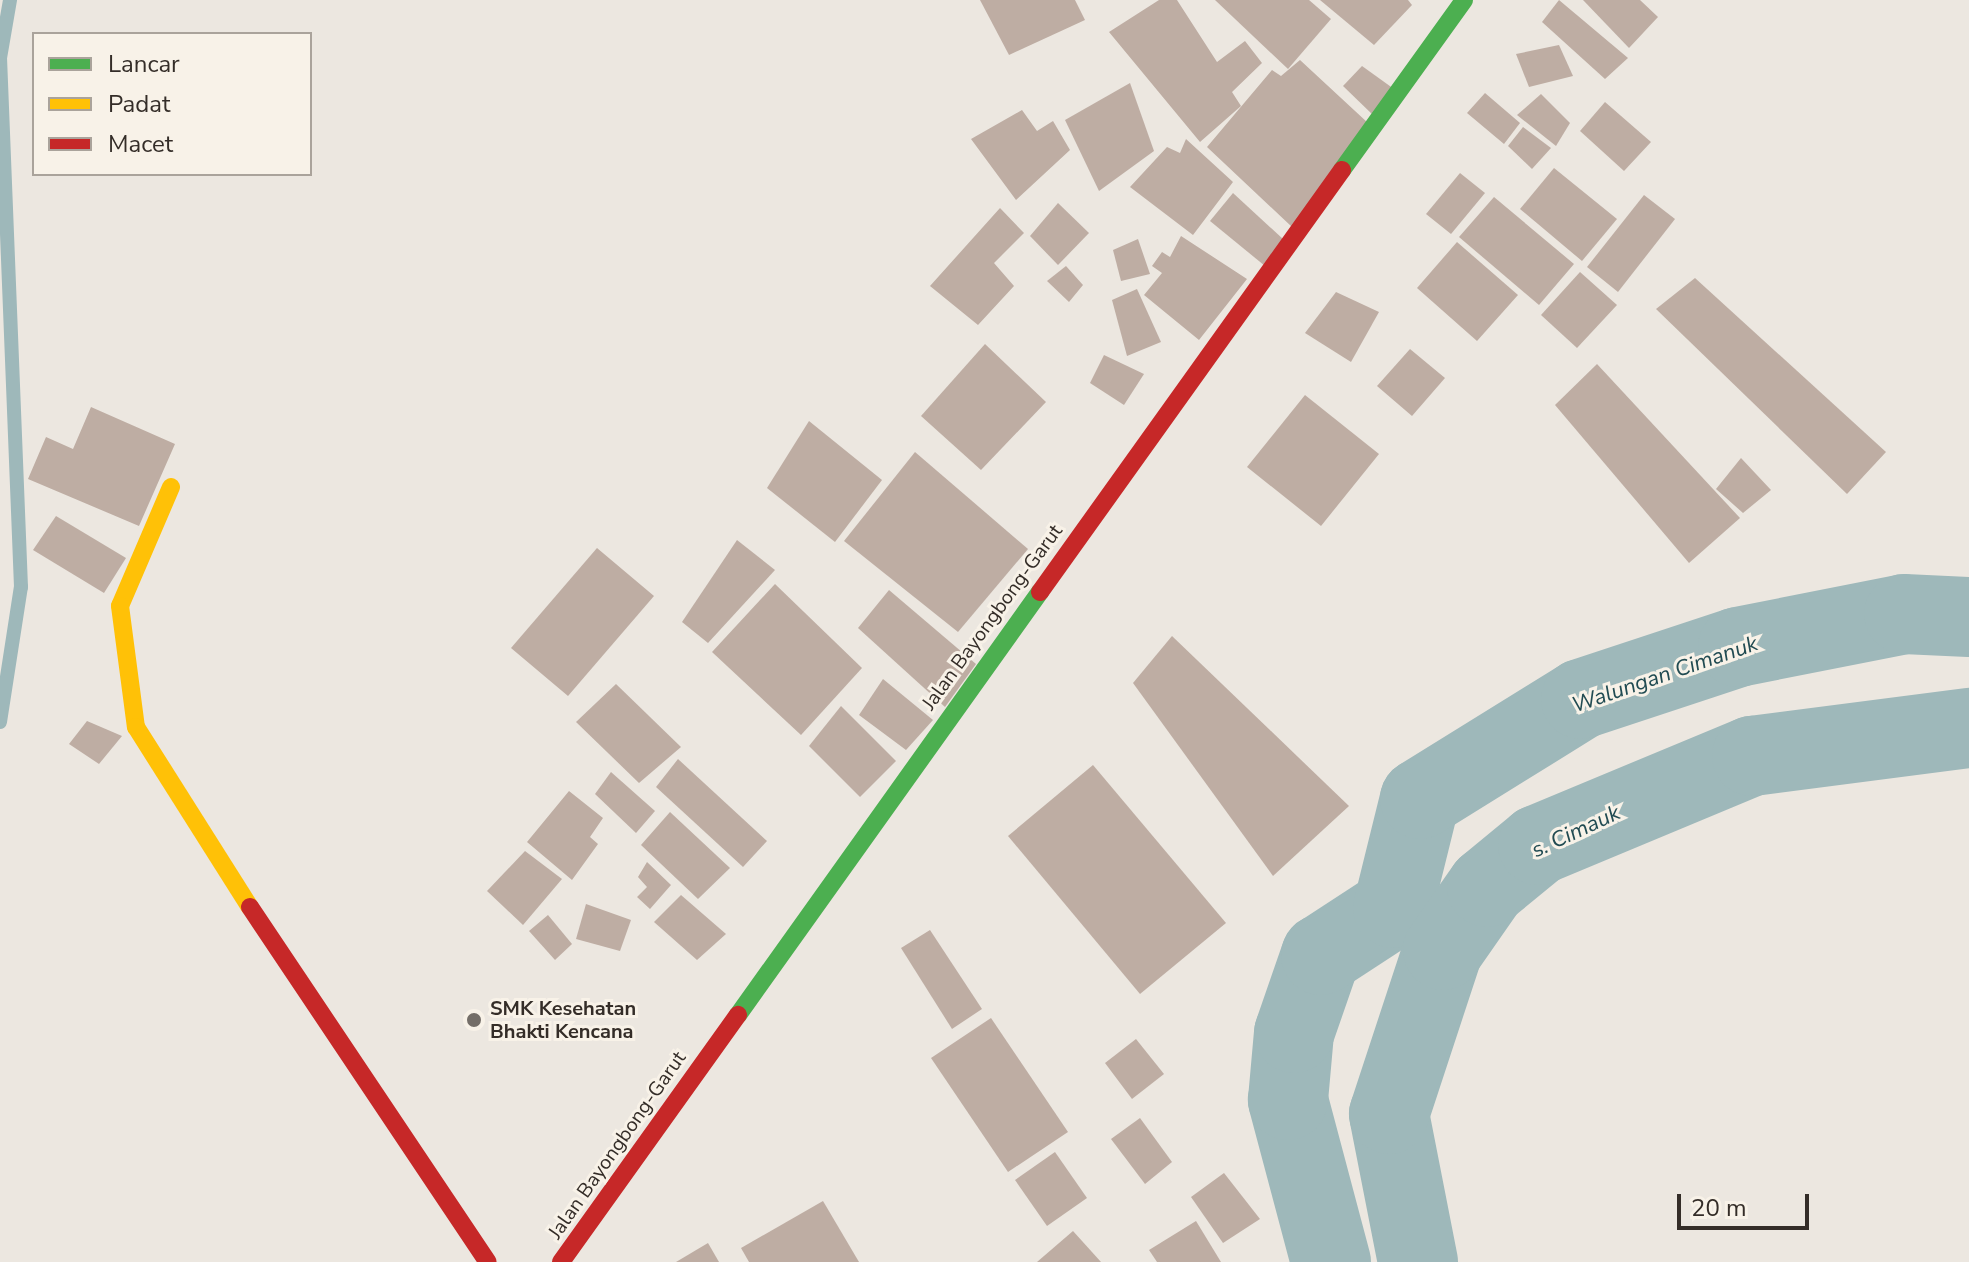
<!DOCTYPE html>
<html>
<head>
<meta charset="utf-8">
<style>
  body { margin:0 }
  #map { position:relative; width:1969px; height:1262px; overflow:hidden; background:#ece7e0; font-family:"Nunito Sans",sans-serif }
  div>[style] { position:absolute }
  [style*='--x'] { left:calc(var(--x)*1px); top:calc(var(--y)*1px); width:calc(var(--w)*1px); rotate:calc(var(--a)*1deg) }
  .stream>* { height:14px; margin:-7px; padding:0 7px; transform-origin:7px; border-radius:7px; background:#9eb8ba }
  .river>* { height:80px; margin:-40px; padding:0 40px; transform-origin:40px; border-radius:40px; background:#9eb8ba }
  .building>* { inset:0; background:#beada3 }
  .fast>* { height:18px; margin:-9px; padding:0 9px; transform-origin:9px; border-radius:9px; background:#4caf50 }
  .slow>* { height:18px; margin:-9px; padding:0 9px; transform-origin:9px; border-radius:9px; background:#ffc107 }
  .jam>* { height:18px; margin:-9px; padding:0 9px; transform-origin:9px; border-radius:9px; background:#c62828 }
  .dots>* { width:22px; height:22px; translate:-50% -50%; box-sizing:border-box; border:4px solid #f8f2e8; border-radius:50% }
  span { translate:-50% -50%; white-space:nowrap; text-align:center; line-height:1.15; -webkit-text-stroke:6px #f8f2e8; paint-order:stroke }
  .street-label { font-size:20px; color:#342d28 }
  .poi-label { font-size:20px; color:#342d28; font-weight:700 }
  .left { translate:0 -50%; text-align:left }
  .water-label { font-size:22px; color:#214b52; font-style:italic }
  .legend { position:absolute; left:32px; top:32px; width:280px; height:144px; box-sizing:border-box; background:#f8f2e8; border:2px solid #aaa39b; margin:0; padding:10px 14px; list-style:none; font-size:24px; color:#342d28 }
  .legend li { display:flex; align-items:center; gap:16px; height:40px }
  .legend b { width:40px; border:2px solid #aaa39b }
  .scale { position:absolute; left:1677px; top:1194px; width:132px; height:36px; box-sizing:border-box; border:4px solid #342d28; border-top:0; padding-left:10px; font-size:24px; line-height:28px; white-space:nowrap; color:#342d28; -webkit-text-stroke:6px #f8f2e8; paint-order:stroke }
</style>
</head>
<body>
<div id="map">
  <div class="stream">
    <i style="--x:0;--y:722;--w:137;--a:-81.2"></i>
    <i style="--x:21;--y:587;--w:529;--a:-92.27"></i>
    <i style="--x:0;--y:58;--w:59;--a:-80.2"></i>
  </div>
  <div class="river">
    <i style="--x:1331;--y:1262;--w:168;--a:-104.9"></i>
    <i style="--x:1288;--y:1100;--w:67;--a:-84.9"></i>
    <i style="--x:1294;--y:1033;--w:83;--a:-70.9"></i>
    <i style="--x:1321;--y:955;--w:86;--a:-33.1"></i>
    <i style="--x:1393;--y:908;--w:112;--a:-76.1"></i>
    <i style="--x:1420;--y:799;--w:190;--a:-31.8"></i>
    <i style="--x:1581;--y:699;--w:165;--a:-18.3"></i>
    <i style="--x:1738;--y:647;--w:169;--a:-11.2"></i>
    <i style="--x:1904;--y:614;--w:65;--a:2.6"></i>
    <i style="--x:1418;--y:1262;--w:151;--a:-101.1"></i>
    <i style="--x:1389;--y:1114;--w:173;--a:-71.8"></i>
    <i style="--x:1443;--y:950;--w:77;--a:-55.1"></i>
    <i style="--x:1487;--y:887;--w:66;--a:-39.5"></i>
    <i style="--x:1538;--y:845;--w:232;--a:-22.6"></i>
    <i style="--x:1752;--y:756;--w:219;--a:-7.4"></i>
  </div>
  <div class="building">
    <i style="clip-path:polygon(980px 0,1075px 0,1085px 20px,1009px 55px)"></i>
    <i style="clip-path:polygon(1159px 0,1177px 0,1217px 62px,1245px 41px,1262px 63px,1232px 92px,1241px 106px,1200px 142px,1109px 32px)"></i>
    <i style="clip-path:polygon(1215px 0,1309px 0,1331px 19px,1288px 69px)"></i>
    <i style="clip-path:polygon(1320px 0,1408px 0,1412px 5px,1374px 45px)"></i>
    <i style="clip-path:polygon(1559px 0,1628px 58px,1605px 79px,1542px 22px)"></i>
    <i style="clip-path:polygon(1583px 0,1640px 0,1658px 17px,1629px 48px)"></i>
    <i style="clip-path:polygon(1559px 45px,1573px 76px,1529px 87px,1516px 54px)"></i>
    <i style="clip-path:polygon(1300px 60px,1368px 123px,1292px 227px,1207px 147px,1272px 70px,1281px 76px)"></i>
    <i style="clip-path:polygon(1362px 66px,1394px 89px,1374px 116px,1343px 86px)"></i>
    <i style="clip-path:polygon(1130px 83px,1154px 151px,1099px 191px,1065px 120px)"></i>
    <i style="clip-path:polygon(1485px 93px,1520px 123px,1504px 144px,1467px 113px)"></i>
    <i style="clip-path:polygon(1541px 94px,1570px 123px,1556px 146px,1517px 115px)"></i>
    <i style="clip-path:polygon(1605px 102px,1651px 142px,1624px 171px,1580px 131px)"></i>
    <i style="clip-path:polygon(1022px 110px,1037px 131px,1053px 121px,1070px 150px,1016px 200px,971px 139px)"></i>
    <i style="clip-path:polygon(1523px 127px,1551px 148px,1532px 169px,1508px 146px)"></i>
    <i style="clip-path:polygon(1186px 139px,1233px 182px,1193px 235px,1130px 187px,1167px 147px,1180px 153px)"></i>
    <i style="clip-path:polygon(1554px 168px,1617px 219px,1582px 261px,1520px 209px)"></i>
    <i style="clip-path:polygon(1460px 173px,1485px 193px,1451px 234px,1426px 214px)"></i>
    <i style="clip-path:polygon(1233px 193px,1283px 239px,1265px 266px,1210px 221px)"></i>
    <i style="clip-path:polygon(1644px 195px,1675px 219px,1618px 292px,1587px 267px)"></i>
    <i style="clip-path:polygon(1494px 197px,1574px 264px,1539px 305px,1459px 237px)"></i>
    <i style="clip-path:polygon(1058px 203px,1089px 233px,1058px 265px,1030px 236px)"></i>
    <i style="clip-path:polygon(1000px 208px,1024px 233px,994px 263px,1014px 286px,978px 325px,930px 286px)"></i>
    <i style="clip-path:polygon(1181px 236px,1247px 279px,1199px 340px,1144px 295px,1162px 273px,1152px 266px,1162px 252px,1170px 257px)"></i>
    <i style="clip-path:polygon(1138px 239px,1150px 274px,1121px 281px,1113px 250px)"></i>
    <i style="clip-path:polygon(1457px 242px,1518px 295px,1477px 341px,1417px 288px)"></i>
    <i style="clip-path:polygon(1066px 266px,1083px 285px,1069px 302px,1047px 281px)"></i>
    <i style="clip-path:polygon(1580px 272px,1617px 305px,1577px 348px,1541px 315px)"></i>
    <i style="clip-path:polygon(1695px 278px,1886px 452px,1847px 494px,1656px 309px)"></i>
    <i style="clip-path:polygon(1137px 289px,1161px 342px,1127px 356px,1112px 300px)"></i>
    <i style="clip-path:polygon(1336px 292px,1379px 312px,1351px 362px,1305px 333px)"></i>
    <i style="clip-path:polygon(985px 344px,1046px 402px,981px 470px,921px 416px)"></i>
    <i style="clip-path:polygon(1410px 349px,1445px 378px,1412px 416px,1377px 386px)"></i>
    <i style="clip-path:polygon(1104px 355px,1144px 374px,1124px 405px,1090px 383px)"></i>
    <i style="clip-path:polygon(1597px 364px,1740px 518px,1689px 563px,1555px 405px)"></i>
    <i style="clip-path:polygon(1305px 395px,1379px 454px,1321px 526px,1247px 467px)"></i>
    <i style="clip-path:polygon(91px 407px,175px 444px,139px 526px,28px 479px,46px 437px,73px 449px)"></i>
    <i style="clip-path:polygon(809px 421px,882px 480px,835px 542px,767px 488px)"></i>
    <i style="clip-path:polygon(915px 452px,1028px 549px,958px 632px,844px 541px)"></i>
    <i style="clip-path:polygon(1741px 458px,1771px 490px,1743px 513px,1716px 489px)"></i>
    <i style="clip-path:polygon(56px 516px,126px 558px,104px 593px,33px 550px)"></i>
    <i style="clip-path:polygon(737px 540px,775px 570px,708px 643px,682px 622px)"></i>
    <i style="clip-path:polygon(597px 548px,654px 596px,568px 696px,511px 648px)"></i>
    <i style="clip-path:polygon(775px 584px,862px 668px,801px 735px,712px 652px)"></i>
    <i style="clip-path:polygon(889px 590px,976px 664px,945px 707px,858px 628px)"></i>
    <i style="clip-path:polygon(1172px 636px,1349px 806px,1273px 876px,1133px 683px)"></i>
    <i style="clip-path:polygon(883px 679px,933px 720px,906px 750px,859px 715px)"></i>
    <i style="clip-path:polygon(616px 684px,681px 747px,639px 783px,576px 722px)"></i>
    <i style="clip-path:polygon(841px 706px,896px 761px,860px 797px,809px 746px)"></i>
    <i style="clip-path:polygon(87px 721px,122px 736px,99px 764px,69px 744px)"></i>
    <i style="clip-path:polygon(678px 759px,767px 841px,743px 867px,656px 787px)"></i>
    <i style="clip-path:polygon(1093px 765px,1226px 923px,1140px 994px,1008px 836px)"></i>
    <i style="clip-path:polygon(611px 772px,655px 811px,636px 833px,595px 794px)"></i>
    <i style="clip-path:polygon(569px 791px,603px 818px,590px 837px,598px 844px,572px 880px,527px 842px)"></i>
    <i style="clip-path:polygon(670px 812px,730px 868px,698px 899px,641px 845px)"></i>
    <i style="clip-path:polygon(525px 851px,562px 879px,523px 925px,487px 891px)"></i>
    <i style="clip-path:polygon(647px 862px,671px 885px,650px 909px,637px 897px,647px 887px,638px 877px)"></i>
    <i style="clip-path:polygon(681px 895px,726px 934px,697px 960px,654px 922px)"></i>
    <i style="clip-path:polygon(586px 904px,631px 920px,620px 951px,576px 939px)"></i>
    <i style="clip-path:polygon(548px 915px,572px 944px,555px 960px,529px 931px)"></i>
    <i style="clip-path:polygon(930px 930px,982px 1009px,952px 1029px,901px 948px)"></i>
    <i style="clip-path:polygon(991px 1018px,1068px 1132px,1008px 1172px,931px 1058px)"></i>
    <i style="clip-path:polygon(1136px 1039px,1164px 1074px,1132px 1099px,1105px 1063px)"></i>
    <i style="clip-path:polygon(1140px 1118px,1172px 1162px,1145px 1184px,1111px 1139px)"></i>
    <i style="clip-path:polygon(1055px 1152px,1087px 1198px,1047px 1226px,1015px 1180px)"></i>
    <i style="clip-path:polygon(1224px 1173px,1260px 1219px,1223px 1243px,1191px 1197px)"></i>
    <i style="clip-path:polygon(823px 1201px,859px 1262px,749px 1262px,741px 1248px)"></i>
    <i style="clip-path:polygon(1196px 1221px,1221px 1262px,1157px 1262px,1149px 1250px)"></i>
    <i style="clip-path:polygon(1073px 1231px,1101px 1262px,1037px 1262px)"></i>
    <i style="clip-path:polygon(708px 1243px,719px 1262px,676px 1262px)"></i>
  </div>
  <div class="fast">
    <i style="--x:1342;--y:170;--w:209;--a:-54.3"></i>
    <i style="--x:738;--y:1015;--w:520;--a:-54.48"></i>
  </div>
  <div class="slow">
    <i style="--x:171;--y:487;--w:129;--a:113.2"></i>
    <i style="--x:120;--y:606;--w:122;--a:82.5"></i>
    <i style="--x:136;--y:727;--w:213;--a:57.7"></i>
  </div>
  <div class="jam">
    <i style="--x:1040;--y:592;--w:519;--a:-54.41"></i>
    <i style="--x:250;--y:907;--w:427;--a:56.2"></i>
    <i style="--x:561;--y:1262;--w:304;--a:-54.4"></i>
  </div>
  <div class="dots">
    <i style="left:474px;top:1020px;background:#746e68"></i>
  </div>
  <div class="street-label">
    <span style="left:992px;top:617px;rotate:-54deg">Jalan Bayongbong-Garut</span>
    <span style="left:617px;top:1145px;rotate:-55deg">Jalan Bayongbong-Garut</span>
  </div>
  <div class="poi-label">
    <span class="left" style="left:490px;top:1020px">SMK Kesehatan<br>Bhakti Kencana</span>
  </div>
  <div class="water-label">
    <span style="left:1665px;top:675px;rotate:-19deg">Walungan Cimanuk</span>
    <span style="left:1576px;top:832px;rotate:-25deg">s. Cimauk</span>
  </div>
  <ul class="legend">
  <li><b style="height:10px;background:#4caf50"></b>Lancar</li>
  <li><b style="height:10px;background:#ffc107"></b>Padat</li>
  <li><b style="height:10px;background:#c62828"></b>Macet</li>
  </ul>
  <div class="scale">20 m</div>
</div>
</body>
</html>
